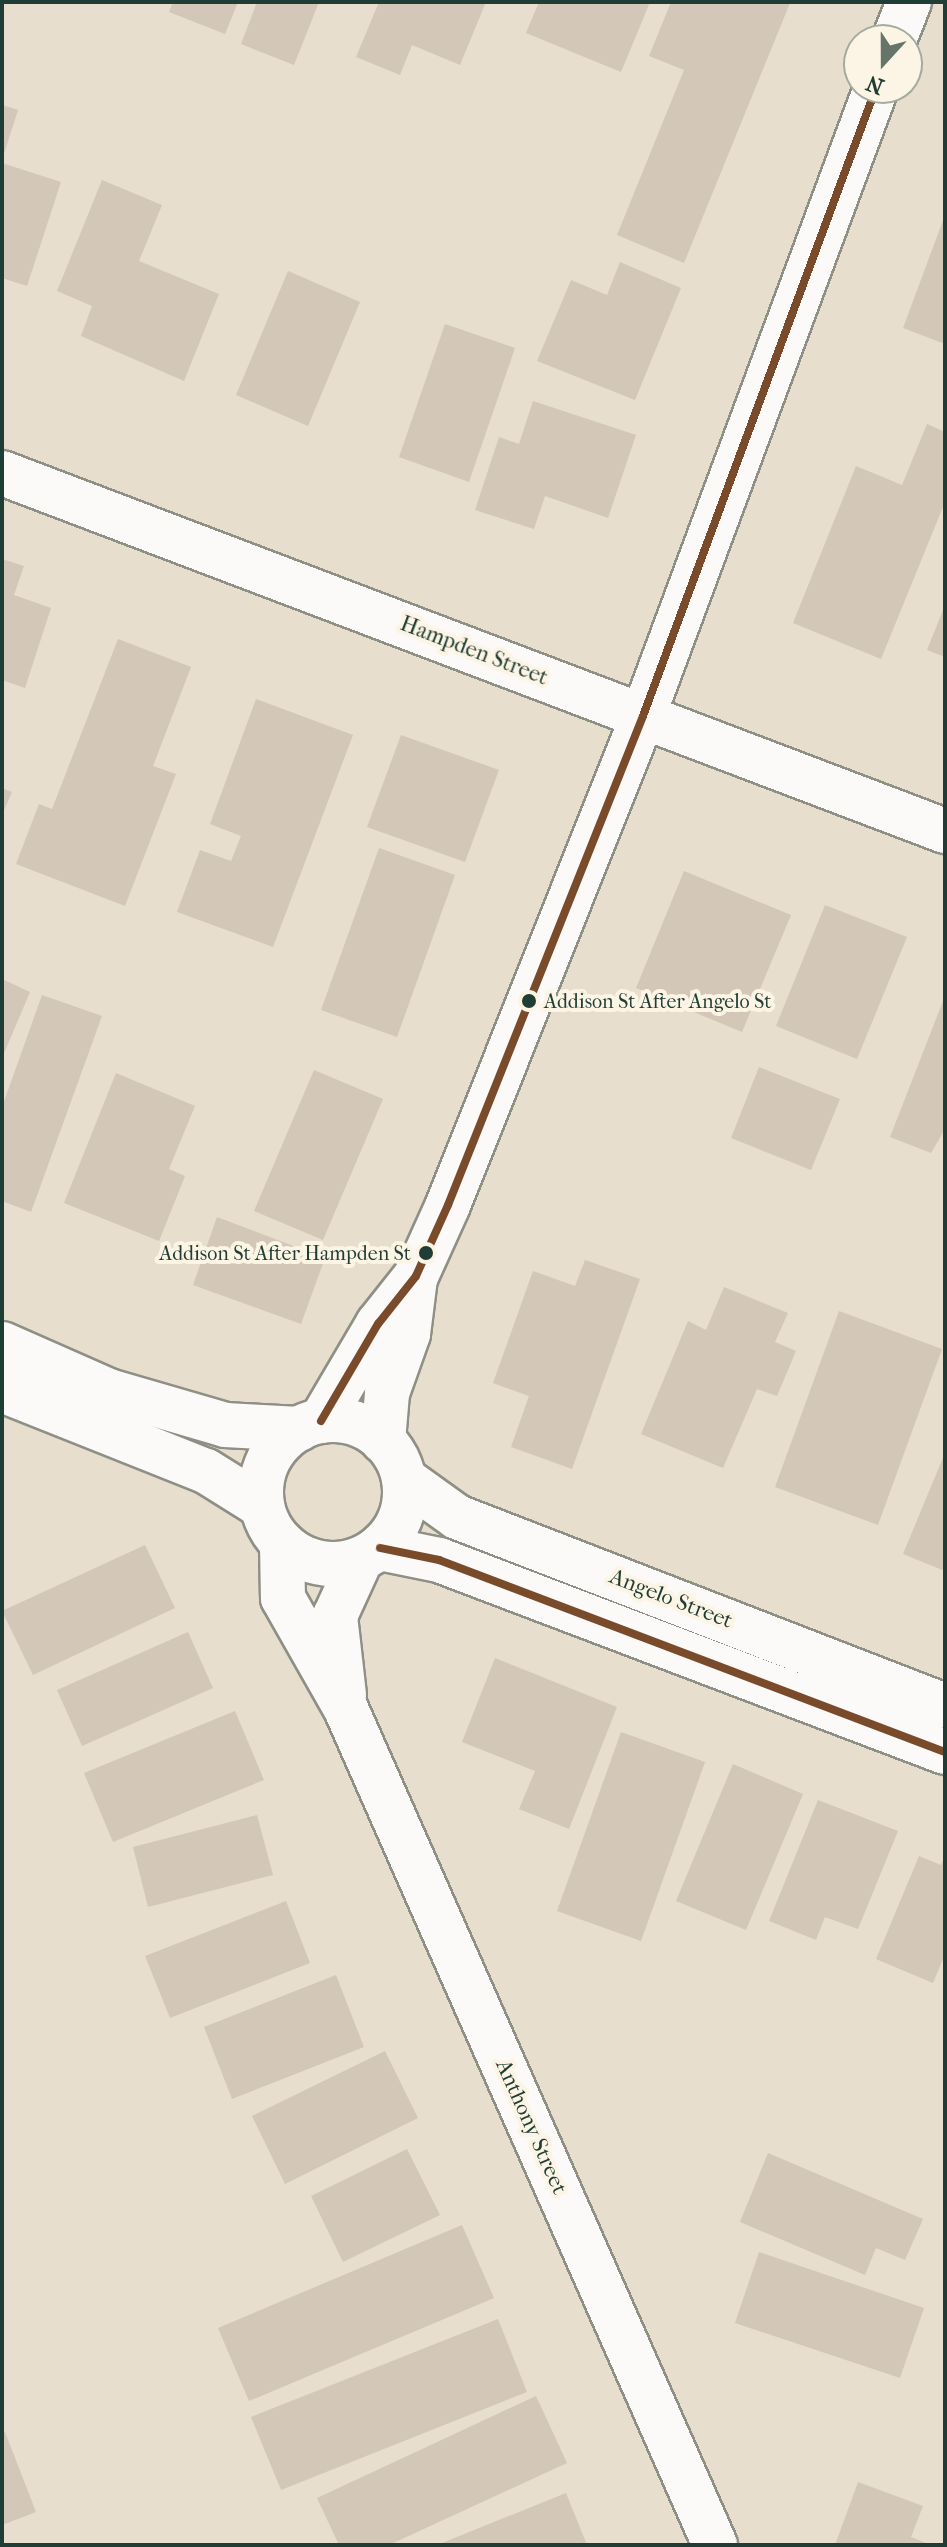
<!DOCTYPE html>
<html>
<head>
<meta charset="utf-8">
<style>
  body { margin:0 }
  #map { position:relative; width:947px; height:2547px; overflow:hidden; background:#e7decd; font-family:"IM FELL French Canon",serif }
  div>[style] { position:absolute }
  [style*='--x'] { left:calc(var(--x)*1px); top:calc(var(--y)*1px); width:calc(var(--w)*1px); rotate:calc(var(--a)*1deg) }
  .building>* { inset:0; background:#d3c7b8 }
  .roads { filter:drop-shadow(2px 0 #8e8f85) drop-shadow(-2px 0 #8e8f85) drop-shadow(0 2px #8e8f85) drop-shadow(0 -2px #8e8f85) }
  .street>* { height:44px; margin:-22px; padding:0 22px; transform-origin:22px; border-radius:22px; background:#fbfaf8 }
  .secondary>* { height:44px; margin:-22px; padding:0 22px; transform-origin:22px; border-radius:22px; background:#fbfaf8 }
  .secondary>.ring { margin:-22px; padding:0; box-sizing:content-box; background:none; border:44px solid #fbfaf8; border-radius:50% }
  .bus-1>* { height:8px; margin:-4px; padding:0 4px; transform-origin:4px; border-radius:4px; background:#7a4b2a }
  .dots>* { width:22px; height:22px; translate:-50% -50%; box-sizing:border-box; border:4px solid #fcf5e5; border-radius:50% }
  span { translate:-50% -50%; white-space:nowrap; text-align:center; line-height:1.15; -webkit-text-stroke:8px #fcf5e5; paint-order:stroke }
  .bus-label { font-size:20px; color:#1f3d34 }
  .left { translate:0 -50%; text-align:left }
  .right { translate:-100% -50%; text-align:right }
  .street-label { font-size:22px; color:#1f3d34 }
  .frame { position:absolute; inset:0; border:4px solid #1f3d34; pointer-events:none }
  .north { position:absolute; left:843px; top:24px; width:80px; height:80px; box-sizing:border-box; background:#fcf5e5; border:2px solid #a4ab9e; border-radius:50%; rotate:201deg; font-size:22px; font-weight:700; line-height:32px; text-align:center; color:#1f3d34 }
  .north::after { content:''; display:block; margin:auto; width:28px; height:36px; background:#65756a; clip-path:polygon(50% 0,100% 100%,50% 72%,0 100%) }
</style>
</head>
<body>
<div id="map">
  <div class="building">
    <i style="clip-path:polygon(173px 2px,238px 2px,225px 34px,169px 12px)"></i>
    <i style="clip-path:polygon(257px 2px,319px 2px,294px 65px,241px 44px)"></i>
    <i style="clip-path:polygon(379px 2px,486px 2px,460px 65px,412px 45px,400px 75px,356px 57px)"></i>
    <i style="clip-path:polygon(539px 2px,650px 2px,621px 72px,526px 33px)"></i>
    <i style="clip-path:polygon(671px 2px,790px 3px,684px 263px,617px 235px,684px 70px,649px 56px)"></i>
    <i style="clip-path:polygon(2px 105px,18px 110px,3px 157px,2px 157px)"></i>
    <i style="clip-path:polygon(2px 163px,61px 182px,27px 286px,2px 278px)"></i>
    <i style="clip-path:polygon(102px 180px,162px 205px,139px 261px,219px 294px,184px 381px,81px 336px,92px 306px,57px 291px)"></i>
    <i style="clip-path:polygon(945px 215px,945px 344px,903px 328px)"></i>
    <i style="clip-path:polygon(620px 262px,681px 288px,635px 400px,537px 361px,571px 280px,607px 295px)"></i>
    <i style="clip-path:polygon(288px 271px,360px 302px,308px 426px,236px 395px)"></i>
    <i style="clip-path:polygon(445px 324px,515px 348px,469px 482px,399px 457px)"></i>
    <i style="clip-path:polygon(533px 401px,636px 435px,608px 518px,545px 496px,534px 529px,475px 510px,499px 437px,519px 444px)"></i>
    <i style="clip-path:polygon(927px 424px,945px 432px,945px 502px,881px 659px,793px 623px,856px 466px,902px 485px)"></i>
    <i style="clip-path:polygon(2px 559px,24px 566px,14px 595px,51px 608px,25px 688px,2px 680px)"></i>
    <i style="clip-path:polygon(945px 605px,945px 657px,927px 650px)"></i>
    <i style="clip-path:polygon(118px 639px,191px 667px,153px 766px,176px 774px,125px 906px,16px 864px,39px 804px,52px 809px)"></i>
    <i style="clip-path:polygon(256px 699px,353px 735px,273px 947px,177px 912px,200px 850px,231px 861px,241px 836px,210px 824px)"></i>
    <i style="clip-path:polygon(401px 735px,499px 770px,465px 862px,367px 827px)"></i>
    <i style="clip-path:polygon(2px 788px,12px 792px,2px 815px)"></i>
    <i style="clip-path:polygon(379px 848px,455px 875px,397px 1037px,321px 1010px)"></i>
    <i style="clip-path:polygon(684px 871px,791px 915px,742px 1032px,636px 988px)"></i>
    <i style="clip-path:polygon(825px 905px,907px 937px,857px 1059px,776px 1026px)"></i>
    <i style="clip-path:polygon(2px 979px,30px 992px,2px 1058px)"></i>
    <i style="clip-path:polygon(42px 995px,102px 1016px,31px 1212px,2px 1201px,2px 1107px)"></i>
    <i style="clip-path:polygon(945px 996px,945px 1129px,931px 1153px,890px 1137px)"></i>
    <i style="clip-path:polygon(759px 1067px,840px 1099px,811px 1170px,731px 1138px)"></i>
    <i style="clip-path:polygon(314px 1070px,383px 1099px,323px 1240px,254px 1211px)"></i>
    <i style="clip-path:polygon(116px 1073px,195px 1106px,169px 1169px,185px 1176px,159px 1241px,64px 1203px)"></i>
    <i style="clip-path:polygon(217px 1217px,325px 1258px,301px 1324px,193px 1285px)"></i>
    <i style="clip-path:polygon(585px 1260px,640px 1279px,572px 1469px,511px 1447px,529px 1396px,493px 1383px,533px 1271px,575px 1286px)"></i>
    <i style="clip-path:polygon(724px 1287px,788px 1313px,775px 1342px,796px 1351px,777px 1396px,757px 1389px,723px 1468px,641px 1434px,688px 1321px,706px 1330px)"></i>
    <i style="clip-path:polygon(839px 1311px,942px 1349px,878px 1525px,775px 1487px)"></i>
    <i style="clip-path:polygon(945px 1453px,945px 1571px,903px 1554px)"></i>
    <i style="clip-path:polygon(145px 1545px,175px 1608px,33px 1675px,2px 1611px)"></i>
    <i style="clip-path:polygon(188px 1632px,213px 1688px,82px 1746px,57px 1690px)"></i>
    <i style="clip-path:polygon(495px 1658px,617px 1707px,569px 1829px,519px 1809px,535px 1771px,462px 1742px)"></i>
    <i style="clip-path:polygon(235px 1711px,264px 1780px,113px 1842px,84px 1773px)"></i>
    <i style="clip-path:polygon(621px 1732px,705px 1762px,641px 1941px,557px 1911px)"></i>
    <i style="clip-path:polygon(733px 1764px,803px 1794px,746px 1930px,676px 1901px)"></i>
    <i style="clip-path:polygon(818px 1800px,898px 1831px,858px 1929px,825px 1917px,816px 1940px,769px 1921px)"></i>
    <i style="clip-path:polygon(257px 1815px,273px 1875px,148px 1907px,133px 1847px)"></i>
    <i style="clip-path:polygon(919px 1856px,941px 1865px,945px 1856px,945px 1954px,933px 1983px,876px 1959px)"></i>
    <i style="clip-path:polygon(286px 1901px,310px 1963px,170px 2018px,145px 1956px)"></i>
    <i style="clip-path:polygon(336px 1975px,364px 2047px,232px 2099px,204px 2027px)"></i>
    <i style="clip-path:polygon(385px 2051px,418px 2118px,285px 2184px,252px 2116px)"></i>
    <i style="clip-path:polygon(407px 2149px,440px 2215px,343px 2262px,311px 2196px)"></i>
    <i style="clip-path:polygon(768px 2153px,923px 2219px,905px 2260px,876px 2248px,865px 2275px,740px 2222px)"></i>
    <i style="clip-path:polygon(462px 2225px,494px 2298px,249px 2401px,218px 2328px)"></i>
    <i style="clip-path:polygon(759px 2252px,924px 2308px,900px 2378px,735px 2323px)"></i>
    <i style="clip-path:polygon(498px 2319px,527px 2392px,281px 2490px,251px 2417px)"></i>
    <i style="clip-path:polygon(536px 2396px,567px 2463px,389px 2545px,339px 2545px,317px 2498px)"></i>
    <i style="clip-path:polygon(5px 2432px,36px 2512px,2px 2525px,2px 2433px)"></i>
    <i style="clip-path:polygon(858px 2482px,923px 2506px,911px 2537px,931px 2545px,835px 2545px)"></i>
    <i style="clip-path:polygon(566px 2493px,587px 2545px,437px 2545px)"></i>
  </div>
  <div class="roads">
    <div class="street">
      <i style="--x:894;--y:40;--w:41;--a:-68.5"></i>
      <i style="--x:2;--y:473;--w:1009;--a:20.79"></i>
      <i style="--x:321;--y:1421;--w:113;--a:-59.6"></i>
      <i style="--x:378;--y:1324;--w:61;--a:-51.6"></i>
      <i style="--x:416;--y:1276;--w:78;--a:-65.7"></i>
      <i style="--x:448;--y:1205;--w:526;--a:-68.26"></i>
      <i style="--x:643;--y:716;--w:670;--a:-69.64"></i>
      <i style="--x:383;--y:1441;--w:48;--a:-85.2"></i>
      <i style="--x:387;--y:1393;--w:63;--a:-70.4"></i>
      <i style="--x:408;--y:1334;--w:56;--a:-82.9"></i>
      <i style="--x:282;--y:1543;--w:55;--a:89"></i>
      <i style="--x:283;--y:1598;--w:128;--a:60.4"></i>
      <i style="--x:346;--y:1709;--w:914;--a:66.18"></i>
      <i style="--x:344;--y:1695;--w:80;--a:-96.5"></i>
      <i style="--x:335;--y:1616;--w:63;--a:-65.5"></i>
    </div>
    <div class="secondary">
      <i style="--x:2;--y:1344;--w:117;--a:23.7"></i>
      <i style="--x:109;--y:1391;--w:121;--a:16.3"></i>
      <i style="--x:225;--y:1425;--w:74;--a:3.1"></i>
      <i style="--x:2;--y:1390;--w:219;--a:21.7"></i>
      <i style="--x:206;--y:1471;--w:66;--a:32"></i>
      <i class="ring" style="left:261px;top:1420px;width:100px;height:100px"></i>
      <i style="--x:404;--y:1479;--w:65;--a:35.6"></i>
      <i style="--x:457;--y:1517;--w:523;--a:21.17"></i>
      <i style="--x:380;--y:1548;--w:60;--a:11.5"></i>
      <i style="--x:439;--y:1560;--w:541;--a:20.78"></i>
    </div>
  </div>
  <div class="bus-1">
    <i style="--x:321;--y:1421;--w:113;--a:-59.6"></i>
    <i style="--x:378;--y:1324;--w:61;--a:-51.6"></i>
    <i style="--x:416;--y:1276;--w:78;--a:-65.7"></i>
    <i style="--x:448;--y:1205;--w:526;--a:-68.26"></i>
    <i style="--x:643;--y:716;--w:670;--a:-69.64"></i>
    <i style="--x:380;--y:1548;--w:60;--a:11.5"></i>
    <i style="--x:439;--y:1560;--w:541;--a:20.78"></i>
  </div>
  <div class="dots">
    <i style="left:529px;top:1001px;background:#1f3d34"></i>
    <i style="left:426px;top:1253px;background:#1f3d34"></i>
  </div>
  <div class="bus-label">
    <span class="left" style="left:544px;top:1001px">Addison St After Angelo St</span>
    <span class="right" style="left:411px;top:1253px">Addison St After Hampden St</span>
  </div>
  <div class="street-label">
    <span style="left:474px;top:651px;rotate:21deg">Hampden Street</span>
    <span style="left:671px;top:1599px;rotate:21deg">Angelo Street</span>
    <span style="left:531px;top:2127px;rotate:66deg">Anthony Street</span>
  </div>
  <div class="frame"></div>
  <div class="north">N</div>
</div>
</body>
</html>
